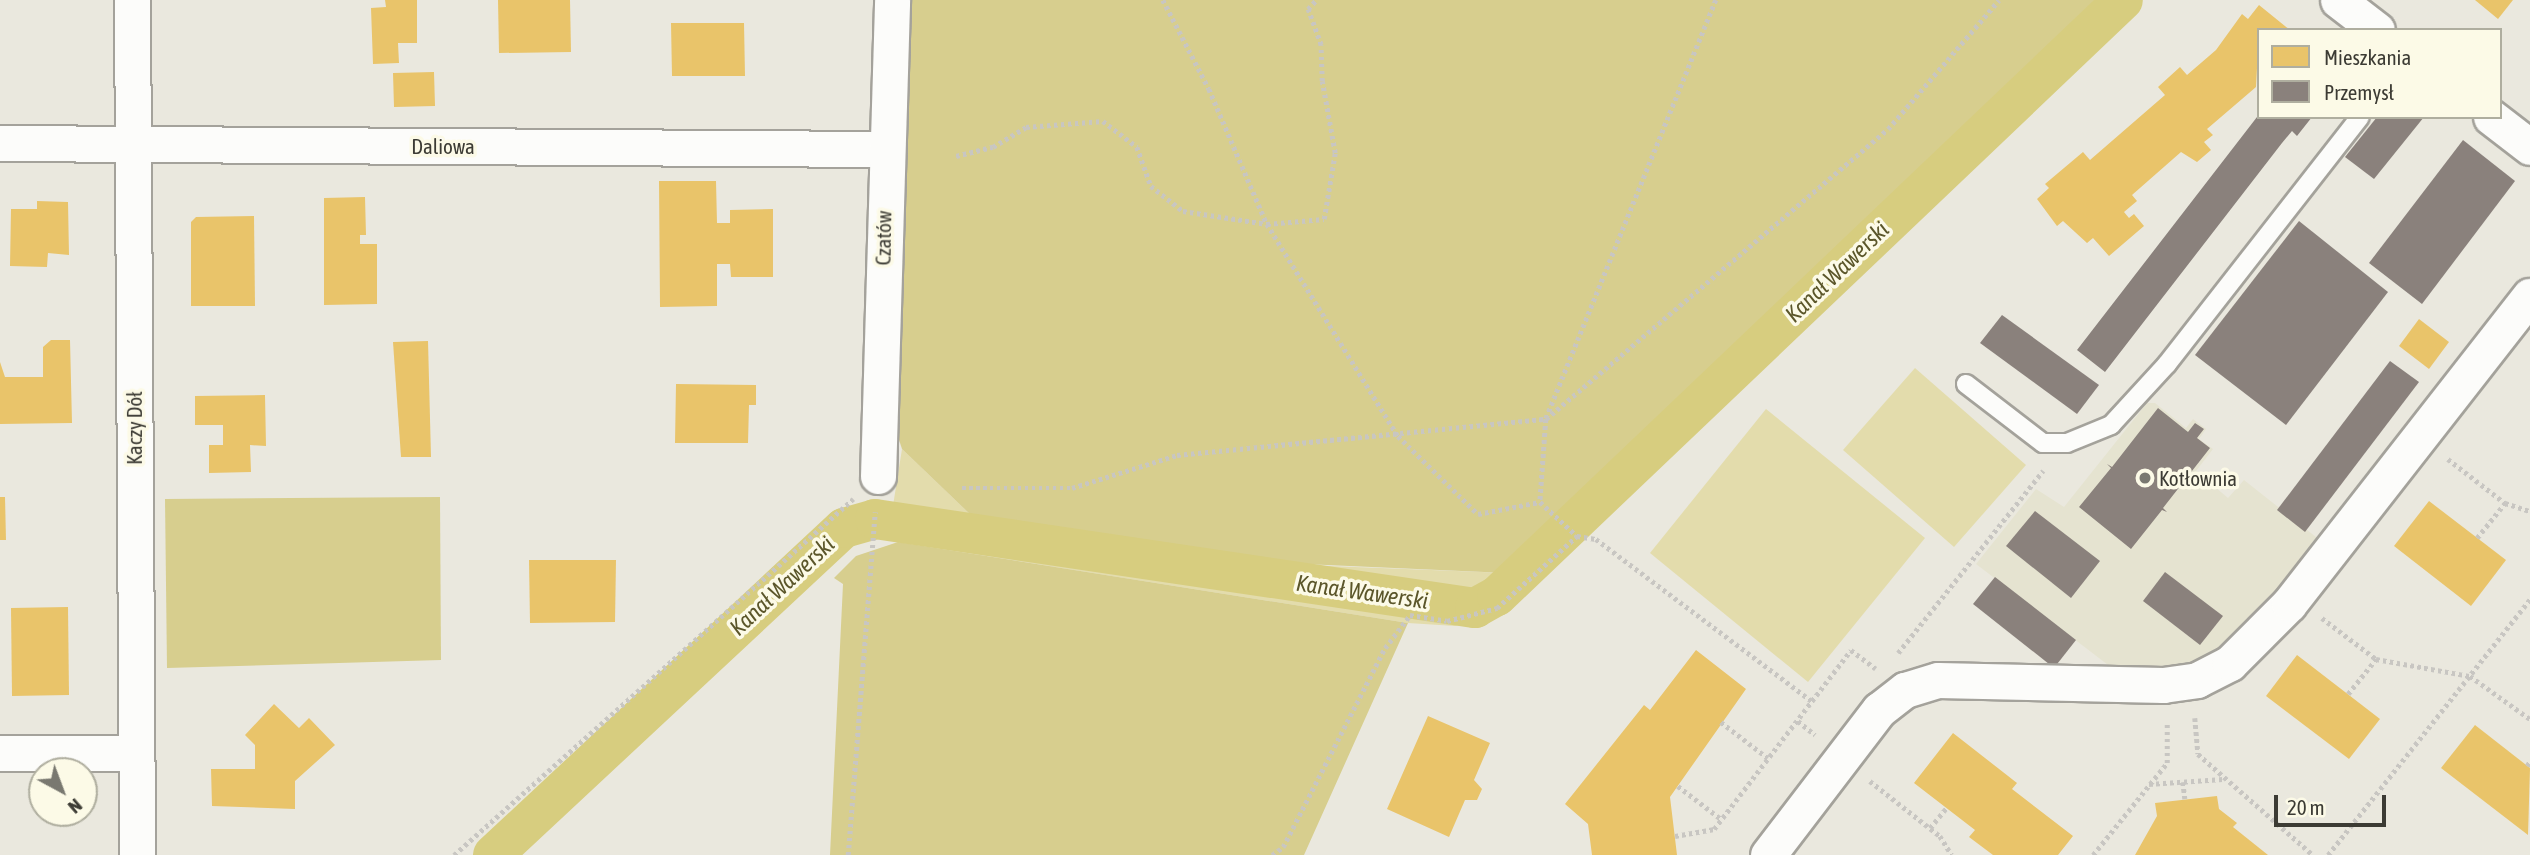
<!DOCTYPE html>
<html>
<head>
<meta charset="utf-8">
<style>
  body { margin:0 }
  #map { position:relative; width:2530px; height:855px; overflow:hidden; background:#eae8de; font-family:"Asap Condensed",sans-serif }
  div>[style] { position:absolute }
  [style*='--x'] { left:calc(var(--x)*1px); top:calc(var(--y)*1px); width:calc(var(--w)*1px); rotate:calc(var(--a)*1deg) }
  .built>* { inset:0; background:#e5e3d0 }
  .green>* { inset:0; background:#e3dcac }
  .forest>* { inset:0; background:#d7ce8e }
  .homes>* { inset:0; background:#e9c46a }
  .industry>* { inset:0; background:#8a817c }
  .canal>* { height:40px; margin:-20px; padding:0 20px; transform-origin:20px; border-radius:20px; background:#d7cd7f }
  .path>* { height:4.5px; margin-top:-2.25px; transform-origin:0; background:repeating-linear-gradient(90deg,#c8c6c2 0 3.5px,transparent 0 7px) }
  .roads { filter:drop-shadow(2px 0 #a4a29b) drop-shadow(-2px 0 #a4a29b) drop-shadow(0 2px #a4a29b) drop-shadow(0 -2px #a4a29b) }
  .service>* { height:18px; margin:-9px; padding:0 9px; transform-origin:9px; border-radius:9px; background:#fcfcfa }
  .minor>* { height:35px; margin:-17.5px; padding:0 17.5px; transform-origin:17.5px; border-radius:17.5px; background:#fcfcfa }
  .dots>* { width:19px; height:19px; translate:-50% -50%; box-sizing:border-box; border:4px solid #fcfae7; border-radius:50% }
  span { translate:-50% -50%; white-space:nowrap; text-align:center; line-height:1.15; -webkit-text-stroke:7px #fcfae7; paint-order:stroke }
  .street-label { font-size:21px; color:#3c3b34 }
  .poi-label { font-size:21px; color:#3c3b34 }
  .left { translate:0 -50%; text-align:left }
  .water-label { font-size:23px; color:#5b562a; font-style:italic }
  .legend { position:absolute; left:2257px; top:28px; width:245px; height:91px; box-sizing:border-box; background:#fcfae7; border:2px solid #afae9f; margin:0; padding:9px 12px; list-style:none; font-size:21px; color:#3c3b34 }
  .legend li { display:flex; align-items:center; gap:14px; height:35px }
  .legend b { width:35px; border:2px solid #afae9f }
  .north { position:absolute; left:28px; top:757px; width:70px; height:70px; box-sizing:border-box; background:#fcfae7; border:2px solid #afae9f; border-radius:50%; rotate:139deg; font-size:19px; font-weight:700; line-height:28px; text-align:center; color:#3c3b34 }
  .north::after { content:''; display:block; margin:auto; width:24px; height:32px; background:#797870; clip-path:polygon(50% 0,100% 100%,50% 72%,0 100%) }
  .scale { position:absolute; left:2274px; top:795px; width:112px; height:32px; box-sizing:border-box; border:4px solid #3c3b34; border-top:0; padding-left:9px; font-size:21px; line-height:24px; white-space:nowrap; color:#3c3b34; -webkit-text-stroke:5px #fcfae7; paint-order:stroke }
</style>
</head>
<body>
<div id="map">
  <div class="built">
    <i style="clip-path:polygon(2147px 403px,2155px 403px,2186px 428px,2193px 419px,2206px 429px,2199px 439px,2213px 449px,2196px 471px,2228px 498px,2244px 480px,2321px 541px,2244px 636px,2202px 660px,2167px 670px,2112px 668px,1976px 564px,2036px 489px,2064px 507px)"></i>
  </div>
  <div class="green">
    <i style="clip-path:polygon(1915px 368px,2026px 465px,1954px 547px,1843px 450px)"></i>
    <i style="clip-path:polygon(1766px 409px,1925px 538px,1808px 682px,1650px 553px)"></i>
    <i style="clip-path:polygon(902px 449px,974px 518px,1304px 565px,1507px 573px,1551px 533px,1572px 549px,1504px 612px,1455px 626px,1408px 623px,898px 542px,892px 512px)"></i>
  </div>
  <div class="forest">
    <i style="clip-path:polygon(912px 0,2100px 0,1507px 573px,1304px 564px,974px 518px,902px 449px,890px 412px)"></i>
    <i style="clip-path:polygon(440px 497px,441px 660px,167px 668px,165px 499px)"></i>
    <i style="clip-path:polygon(898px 542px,1408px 623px,1304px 855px,830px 855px,843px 584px,834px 578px,856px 556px)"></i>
  </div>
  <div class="homes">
    <i style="clip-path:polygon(385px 0,417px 0,417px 43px,398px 43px,399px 63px,373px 64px,371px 8px,386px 7px)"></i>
    <i style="clip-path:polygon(498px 0,570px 0,571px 52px,499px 53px)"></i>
    <i style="clip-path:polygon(2475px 0,2513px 0,2498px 19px)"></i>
    <i style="clip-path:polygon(2259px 5px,2290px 30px,2259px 30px,2256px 87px,2207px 129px,2213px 135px,2204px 142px,2211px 150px,2197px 162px,2181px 152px,2132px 195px,2137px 201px,2124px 212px,2129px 218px,2134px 214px,2144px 226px,2109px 256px,2093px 238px,2087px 243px,2063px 221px,2057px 226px,2037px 199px,2049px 188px,2045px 184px,2083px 152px,2090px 160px,2165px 95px,2158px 87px,2180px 67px,2187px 75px,2216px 50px,2242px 14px,2248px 19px)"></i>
    <i style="clip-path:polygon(671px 23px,744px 23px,745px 76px,672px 76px)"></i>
    <i style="clip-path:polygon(434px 72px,435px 106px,394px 107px,393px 73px)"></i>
    <i style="clip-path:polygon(659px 181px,716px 181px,717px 223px,730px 223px,730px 210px,773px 209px,773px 277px,731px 277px,730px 264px,717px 264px,717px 306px,660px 307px)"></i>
    <i style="clip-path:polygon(365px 197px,366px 235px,360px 235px,360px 244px,377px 244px,377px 304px,324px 305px,324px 198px)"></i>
    <i style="clip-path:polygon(37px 201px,68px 202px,69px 255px,48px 253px,47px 267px,10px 266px,11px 209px,37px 209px)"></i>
    <i style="clip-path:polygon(254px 216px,255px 306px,191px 306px,191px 222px,196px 217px)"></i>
    <i style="clip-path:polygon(2419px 319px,2449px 342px,2429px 369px,2399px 346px)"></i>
    <i style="clip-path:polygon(51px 340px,70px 340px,72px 423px,0 424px,0 362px,5px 377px,43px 377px,43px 347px)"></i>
    <i style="clip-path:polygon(428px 341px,431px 457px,401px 457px,393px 342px)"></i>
    <i style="clip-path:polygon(676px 384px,756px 385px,756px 405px,749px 405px,748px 443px,675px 443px)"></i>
    <i style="clip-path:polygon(265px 395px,266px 446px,250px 445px,251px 472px,209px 473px,209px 445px,223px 445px,223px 425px,195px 425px,195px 396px)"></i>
    <i style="clip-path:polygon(0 497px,5px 497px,6px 540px,0 540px)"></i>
    <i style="clip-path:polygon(2429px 501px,2506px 560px,2471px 606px,2394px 546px)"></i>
    <i style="clip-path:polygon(529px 560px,616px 560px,615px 622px,530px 623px)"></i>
    <i style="clip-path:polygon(68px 607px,69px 695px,12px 696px,11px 608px)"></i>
    <i style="clip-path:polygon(1696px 650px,1746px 689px,1670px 797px,1677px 855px,1592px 855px,1588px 824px,1565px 804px,1644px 705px,1650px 710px)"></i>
    <i style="clip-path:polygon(2297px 655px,2380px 719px,2349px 759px,2266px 696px)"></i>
    <i style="clip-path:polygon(274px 704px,299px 728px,309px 718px,335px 745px,295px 781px,295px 809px,212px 806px,211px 769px,255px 769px,255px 745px,245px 735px)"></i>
    <i style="clip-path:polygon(1428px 716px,1490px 743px,1474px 780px,1482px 789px,1477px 800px,1465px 800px,1449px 837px,1387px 809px)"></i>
    <i style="clip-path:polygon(2475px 725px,2530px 768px,2528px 835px,2441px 768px)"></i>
    <i style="clip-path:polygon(1953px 733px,2017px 783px,2012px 789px,2073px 836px,2058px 855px,1993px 855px,1969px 837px,1975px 830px,1914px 783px)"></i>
    <i style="clip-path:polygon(2217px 796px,2219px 809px,2237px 823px,2233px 827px,2268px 855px,2135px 855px,2157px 816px,2155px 803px)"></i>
  </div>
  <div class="industry">
    <i style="clip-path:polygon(2257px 117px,2312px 117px,2297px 136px,2292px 131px,2282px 143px,2105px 372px,2077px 350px)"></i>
    <i style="clip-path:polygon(2377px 117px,2424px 117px,2374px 179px,2345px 157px)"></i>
    <i style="clip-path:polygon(2463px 140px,2515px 181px,2422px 304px,2369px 263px)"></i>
    <i style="clip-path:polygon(2299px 221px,2388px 292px,2286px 425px,2195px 355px)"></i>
    <i style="clip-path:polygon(2002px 315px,2099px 385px,2077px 414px,1980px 343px)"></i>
    <i style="clip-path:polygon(2390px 361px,2419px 382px,2305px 532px,2277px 510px)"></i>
    <i style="clip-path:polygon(2158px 408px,2188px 432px,2195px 423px,2204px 429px,2197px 438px,2210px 448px,2163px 508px,2167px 512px,2162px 510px,2131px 549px,2079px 507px,2111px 468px,2107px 464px,2112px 467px)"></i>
    <i style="clip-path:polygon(2035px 511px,2100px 561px,2071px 598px,2006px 546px)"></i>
    <i style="clip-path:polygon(2165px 572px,2223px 616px,2200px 645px,2143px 601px)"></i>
    <i style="clip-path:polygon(1995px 577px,2076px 640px,2054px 668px,1973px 604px)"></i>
  </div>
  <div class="canal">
    <i style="--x:493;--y:855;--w:480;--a:-43"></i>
    <i style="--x:844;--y:528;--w:32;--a:-16"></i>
    <i style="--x:875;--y:519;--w:607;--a:8.44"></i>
    <i style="--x:1475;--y:608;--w:25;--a:-29"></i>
    <i style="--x:1497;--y:596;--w:864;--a:-43.59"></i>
  </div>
  <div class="path">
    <i style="--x:1163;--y:0;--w:100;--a:62.7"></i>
    <i style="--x:1209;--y:89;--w:147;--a:66.8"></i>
    <i style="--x:1267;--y:224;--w:249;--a:58.3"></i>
    <i style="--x:1398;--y:436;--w:112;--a:44.3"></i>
    <i style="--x:1478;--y:514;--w:63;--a:-11"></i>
    <i style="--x:1716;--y:0;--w:452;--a:112.1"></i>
    <i style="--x:1546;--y:419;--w:83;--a:94.1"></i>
    <i style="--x:1540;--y:502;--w:50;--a:42.6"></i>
    <i style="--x:1577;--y:536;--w:19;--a:9"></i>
    <i style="--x:1596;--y:539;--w:271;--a:36.9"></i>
    <i style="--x:956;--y:156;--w:38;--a:-14"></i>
    <i style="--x:993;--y:147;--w:39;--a:-31"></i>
    <i style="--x:1026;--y:127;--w:77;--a:-4.5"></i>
    <i style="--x:1103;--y:121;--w:43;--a:37.4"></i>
    <i style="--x:1137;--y:147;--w:41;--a:70.3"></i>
    <i style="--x:1151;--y:186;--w:41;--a:38"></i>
    <i style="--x:1183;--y:211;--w:85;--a:8.8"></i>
    <i style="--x:1267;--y:224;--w:57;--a:-5"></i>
    <i style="--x:1324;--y:219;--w:67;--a:-80.5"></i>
    <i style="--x:1335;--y:153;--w:73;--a:-100.2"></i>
    <i style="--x:1322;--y:81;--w:36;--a:-92"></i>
    <i style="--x:1321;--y:45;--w:38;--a:-110"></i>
    <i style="--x:1308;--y:9;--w:12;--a:-48"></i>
    <i style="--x:2448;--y:459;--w:72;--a:37.7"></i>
    <i style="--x:2505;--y:503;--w:26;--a:18"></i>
    <i style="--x:962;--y:488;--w:110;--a:0"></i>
    <i style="--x:1072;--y:488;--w:110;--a:-17.4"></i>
    <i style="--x:1177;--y:455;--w:371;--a:-5.6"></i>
    <i style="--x:1546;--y:419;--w:448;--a:-40.3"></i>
    <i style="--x:1888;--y:129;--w:170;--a:-49.3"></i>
    <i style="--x:2477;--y:538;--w:45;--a:-51.3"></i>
    <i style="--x:2322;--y:618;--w:68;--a:37.2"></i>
    <i style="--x:2376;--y:659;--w:96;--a:10.3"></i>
    <i style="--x:2470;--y:676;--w:74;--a:35.6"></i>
    <i style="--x:1898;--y:653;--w:233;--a:-51.5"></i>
    <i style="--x:2348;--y:694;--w:45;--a:-51.3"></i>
    <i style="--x:2195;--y:718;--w:36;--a:85"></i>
    <i style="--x:2198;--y:754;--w:153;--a:41.3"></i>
    <i style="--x:1798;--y:721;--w:22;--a:39"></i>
    <i style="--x:1721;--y:722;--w:59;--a:37.5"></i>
    <i style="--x:2527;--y:766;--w:6;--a:-59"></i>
    <i style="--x:1870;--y:781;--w:89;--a:38.2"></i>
    <i style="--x:1940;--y:836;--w:22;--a:58"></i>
    <i style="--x:2183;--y:782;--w:17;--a:83"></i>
    <i style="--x:2149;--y:784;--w:74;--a:-3.9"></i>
    <i style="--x:1678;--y:786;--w:54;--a:37.5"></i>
    <i style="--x:1930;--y:828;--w:26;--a:-51"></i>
    <i style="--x:1675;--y:836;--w:40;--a:-10"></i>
    <i style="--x:1714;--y:829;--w:225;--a:-52.6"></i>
    <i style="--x:1851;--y:650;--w:31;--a:37"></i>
    <i style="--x:454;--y:855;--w:535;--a:-41.74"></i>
    <i style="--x:848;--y:855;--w:344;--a:-85.5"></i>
    <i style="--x:1272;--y:855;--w:14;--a:-36"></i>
    <i style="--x:1283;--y:847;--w:224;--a:-62.9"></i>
    <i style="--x:1385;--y:648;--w:41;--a:-52.9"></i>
    <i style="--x:1410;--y:615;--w:37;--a:9"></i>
    <i style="--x:1447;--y:621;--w:52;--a:-14.6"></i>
    <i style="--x:1497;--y:608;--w:108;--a:-42"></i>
    <i style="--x:2093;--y:855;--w:118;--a:-51.2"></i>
    <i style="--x:2167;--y:763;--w:42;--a:-90"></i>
    <i style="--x:2328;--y:855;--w:326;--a:-51.7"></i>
  </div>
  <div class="roads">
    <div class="service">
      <i style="--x:1966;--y:384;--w:97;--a:37.5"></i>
      <i style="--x:2043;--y:443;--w:24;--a:0"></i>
      <i style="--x:2067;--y:443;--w:48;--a:-22.2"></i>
      <i style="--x:2111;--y:425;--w:83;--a:-47.4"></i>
      <i style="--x:2167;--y:364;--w:313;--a:-52"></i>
    </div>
    <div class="minor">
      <i style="--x:132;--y:0;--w:855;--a:89.66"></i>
      <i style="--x:2338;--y:0;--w:49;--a:37.6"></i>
      <i style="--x:2491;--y:117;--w:49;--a:37.6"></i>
      <i style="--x:0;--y:143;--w:885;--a:0.39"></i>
      <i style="--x:878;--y:476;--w:476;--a:-88.3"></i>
      <i style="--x:0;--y:753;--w:136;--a:0"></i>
      <i style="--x:1768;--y:855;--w:183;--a:-52.6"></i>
      <i style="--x:1879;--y:710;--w:33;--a:-38"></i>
      <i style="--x:1905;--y:690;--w:34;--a:-17"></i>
      <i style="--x:1938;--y:680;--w:225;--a:1.3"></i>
      <i style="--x:2163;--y:685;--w:34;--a:-8"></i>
      <i style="--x:2197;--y:680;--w:37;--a:-27"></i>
      <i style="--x:2230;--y:663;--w:83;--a:-45"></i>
      <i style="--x:2289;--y:604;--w:391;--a:-52"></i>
    </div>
  </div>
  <div class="dots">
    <i style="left:2145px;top:478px;background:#797870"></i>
  </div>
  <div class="street-label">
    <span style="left:443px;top:146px">Daliowa</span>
    <span style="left:883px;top:238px;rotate:-89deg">Czatów</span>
    <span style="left:134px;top:428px;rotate:-90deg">Kaczy Dół</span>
  </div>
  <div class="poi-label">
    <span class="left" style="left:2159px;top:478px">Kotłownia</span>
  </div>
  <div class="water-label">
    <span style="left:1837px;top:272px;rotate:-44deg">Kanał Wawerski</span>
    <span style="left:782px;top:586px;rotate:-43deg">Kanał Wawerski</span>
    <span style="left:1362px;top:592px;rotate:8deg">Kanał Wawerski</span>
  </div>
  <ul class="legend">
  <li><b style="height:19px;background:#e9c46a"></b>Mieszkania</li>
  <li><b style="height:19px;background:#8a817c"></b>Przemysł</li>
  </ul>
  <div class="north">N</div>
  <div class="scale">20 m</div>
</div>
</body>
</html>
